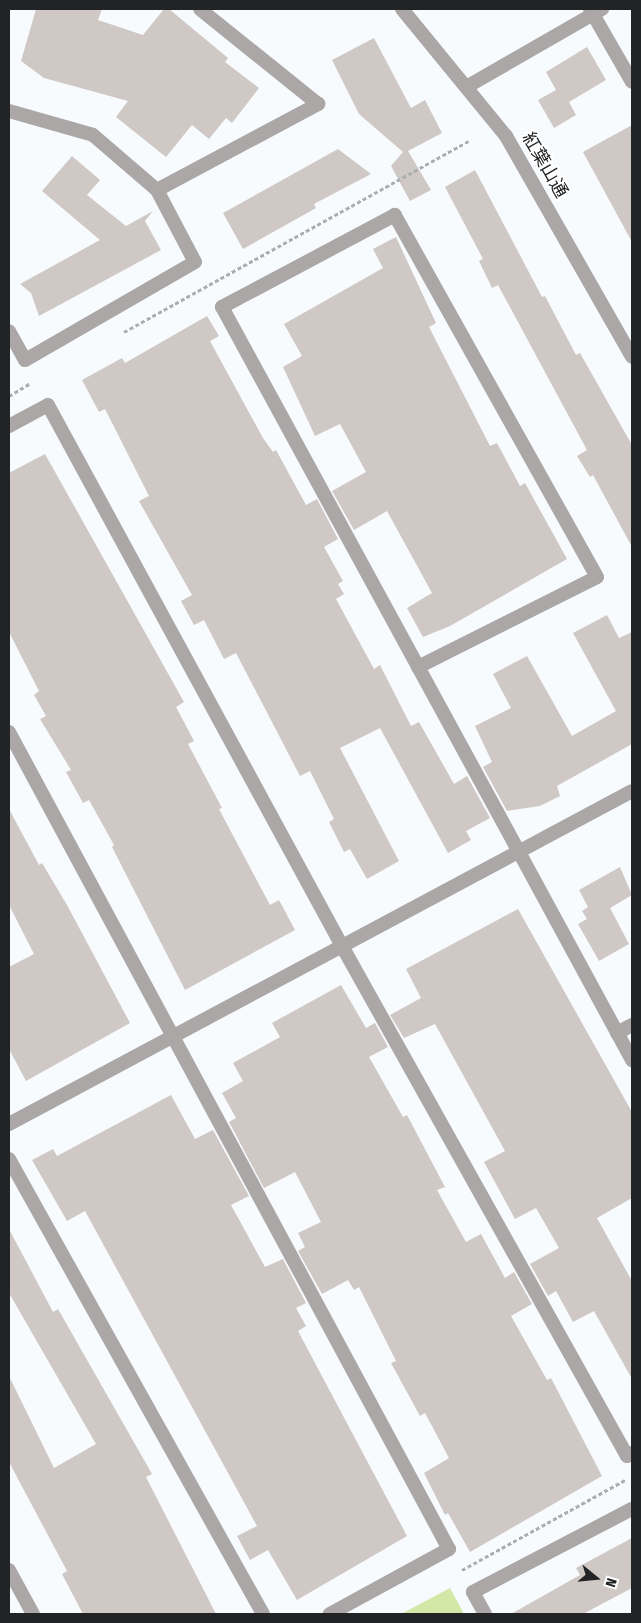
<!DOCTYPE html>
<html>
<head>
<meta charset="utf-8">
<style>
  body { margin:0 }
  #map { position:relative; width:641px; height:1623px; overflow:hidden; background:#f8fbfe; font-family:"Fira Sans Condensed","Noto Sans JP",sans-serif }
  div>[style] { position:absolute }
  [style*='--x'] { left:calc(var(--x)*1px); top:calc(var(--y)*1px); width:calc(var(--w)*1px); rotate:calc(var(--a)*1deg) }
  .green>* { inset:0; background:#d3e7a7 }
  .building>* { inset:0; background:#cfc8c4 }
  .path>* { height:3px; margin-top:-1.5px; transform-origin:0; background:repeating-linear-gradient(90deg,#abaeb0 0 4px,transparent 0 6.5px) }
  .minor>* { height:14px; margin:-7px; padding:0 7px; transform-origin:7px; border-radius:7px; background:#aaa7a6 }
  .tertiary>* { height:14px; margin:-7px; padding:0 7px; transform-origin:7px; border-radius:7px; background:#aaa7a6 }
  span { translate:-50% -50%; white-space:nowrap; text-align:center; line-height:1.15; -webkit-text-stroke:4px #fff; paint-order:stroke }
  .street-label { font-size:18px; color:#222325 }
  .frame { position:absolute; inset:0; border:10px solid #222325; pointer-events:none }
  .north { position:absolute; left:571px; top:1553px; width:50px; height:50px; -webkit-text-stroke:4px #fff; paint-order:stroke; rotate:107deg; font-size:14px; font-weight:700; line-height:20px; text-align:center; color:#222325 }
  .north::after { content:''; display:block; margin:auto; width:18px; height:22px; background:#222325; clip-path:polygon(50% 0,100% 100%,50% 72%,0 100%) }
</style>
</head>
<body>
<div id="map">
  <div class="green">
    <i style="clip-path:polygon(450px 1588px,464px 1614px,401px 1614px)"></i>
  </div>
  <div class="building">
    <i style="clip-path:polygon(36px 9px,102px 9px,98px 20px,143px 35px,164px 9px,169px 9px,228px 58px,225px 62px,259px 88px,232px 123px,226px 118px,209px 139px,192px 125px,166px 157px,116px 117px,128px 101px,44px 78px,21px 61px)"></i>
    <i style="clip-path:polygon(374px 38px,411px 108px,425px 100px,442px 133px,408px 151px,431px 190px,410px 201px,391px 166px,403px 152px,359px 114px,332px 60px)"></i>
    <i style="clip-path:polygon(587px 47px,606px 80px,569px 102px,576px 115px,554px 128px,538px 100px,556px 90px,546px 72px)"></i>
    <i style="clip-path:polygon(632px 125px,632px 242px,583px 152px)"></i>
    <i style="clip-path:polygon(338px 149px,371px 174px,314px 204px,316px 208px,243px 249px,223px 213px)"></i>
    <i style="clip-path:polygon(72px 156px,100px 180px,87px 195px,126px 226px,153px 211px,145px 221px,161px 250px,39px 316px,31px 293px,20px 284px,100px 240px,42px 191px)"></i>
    <i style="clip-path:polygon(475px 170px,542px 297px,545px 296px,576px 355px,580px 353px,632px 445px,632px 547px,593px 475px,590px 477px,577px 456px,587px 450px,498px 285px,492px 288px,479px 261px,483px 259px,445px 187px)"></i>
    <i style="clip-path:polygon(396px 237px,436px 323px,429px 327px,490px 446px,497px 443px,520px 486px,525px 483px,567px 559px,450px 626px,423px 637px,407px 608px,432px 593px,387px 511px,354px 530px,332px 491px,366px 472px,340px 424px,315px 436px,283px 367px,302px 356px,284px 324px,383px 268px,373px 249px)"></i>
    <i style="clip-path:polygon(207px 316px,219px 336px,210px 341px,263px 438px,273px 452px,276px 450px,306px 505px,317px 499px,338px 539px,324px 547px,343px 581px,338px 584px,344px 594px,336px 599px,374px 669px,380px 665px,411px 726px,419px 722px,454px 784px,467px 776px,490px 818px,466px 831px,471px 840px,448px 853px,380px 728px,340px 748px,399px 861px,367px 879px,350px 849px,344px 852px,329px 822px,334px 819px,310px 771px,300px 776px,236px 653px,224px 659px,204px 620px,194px 625px,181px 601px,192px 595px,139px 501px,149px 496px,105px 409px,99px 412px,82px 380px,122px 358px,125px 363px)"></i>
    <i style="clip-path:polygon(45px 454px,184px 702px,176px 707px,194px 741px,188px 744px,222px 808px,219px 809px,270px 905px,279px 900px,295px 930px,185px 990px,112px 847px,114px 845px,89px 800px,83px 803px,66px 772px,71px 770px,40px 719px,46px 716px,34px 695px,39px 691px,9px 632px,9px 473px)"></i>
    <i style="clip-path:polygon(607px 615px,619px 638px,632px 632px,632px 744px,557px 786px,560px 796px,540px 806px,507px 811px,483px 767px,492px 762px,475px 726px,511px 708px,493px 674px,527px 656px,572px 736px,616px 711px,573px 633px)"></i>
    <i style="clip-path:polygon(9px 809px,39px 865px,42px 863px,67px 905px,130px 1023px,26px 1081px,9px 1049px,9px 967px,34px 954px,9px 905px)"></i>
    <i style="clip-path:polygon(620px 867px,632px 895px,610px 908px,629px 944px,599px 961px,578px 924px,587px 919px,582px 911px,588px 907px,579px 890px)"></i>
    <i style="clip-path:polygon(518px 909px,632px 1112px,632px 1198px,597px 1218px,632px 1281px,632px 1379px,594px 1311px,573px 1322px,556px 1291px,548px 1296px,530px 1264px,559px 1248px,536px 1208px,515px 1219px,484px 1162px,505px 1151px,435px 1024px,404px 1038px,390px 1015px,421px 998px,406px 969px)"></i>
    <i style="clip-path:polygon(341px 985px,366px 1028px,375px 1023px,388px 1047px,369px 1057px,403px 1117px,407px 1115px,445px 1187px,437px 1190px,466px 1242px,481px 1234px,505px 1278px,514px 1272px,532px 1304px,511px 1316px,547px 1380px,551px 1378px,602px 1476px,470px 1552px,448px 1513px,445px 1515px,424px 1473px,449px 1458px,425px 1413px,420px 1416px,391px 1363px,396px 1361px,359px 1287px,354px 1290px,348px 1280px,322px 1294px,298px 1251px,305px 1247px,298px 1233px,321px 1222px,295px 1172px,264px 1188px,229px 1122px,236px 1118px,222px 1093px,243px 1081px,233px 1063px,280px 1037px,272px 1023px)"></i>
    <i style="clip-path:polygon(171px 1095px,195px 1139px,213px 1130px,249px 1196px,231px 1205px,265px 1267px,283px 1259px,306px 1303px,296px 1308px,306px 1326px,298px 1331px,407px 1536px,297px 1600px,268px 1550px,250px 1560px,237px 1536px,257px 1526px,85px 1211px,67px 1221px,32px 1160px,53px 1149px,57px 1156px)"></i>
    <i style="clip-path:polygon(9px 1229px,53px 1312px,58px 1309px,152px 1474px,146px 1477px,216px 1614px,83px 1614px,62px 1574px,67px 1571px,9px 1462px,9px 1376px,54px 1468px,96px 1444px,9px 1293px)"></i>
    <i style="clip-path:polygon(632px 1538px,632px 1588px,583px 1614px,511px 1614px,580px 1575px,576px 1568px)"></i>
  </div>
  <div class="path">
    <i style="--x:124;--y:332;--w:394;--a:-29"></i>
    <i style="--x:9;--y:396;--w:26;--a:-31"></i>
    <i style="--x:462;--y:1570;--w:188;--a:-28.9"></i>
  </div>
  <div class="minor">
    <i style="--x:590;--y:9;--w:84;--a:60.1"></i>
    <i style="--x:468;--y:86;--w:155;--a:-29.9"></i>
    <i style="--x:9;--y:111;--w:87;--a:15.9"></i>
    <i style="--x:93;--y:135;--w:84;--a:40.7"></i>
    <i style="--x:157;--y:190;--w:81;--a:62.2"></i>
    <i style="--x:195;--y:262;--w:196;--a:150"></i>
    <i style="--x:25;--y:360;--w:33;--a:-119"></i>
    <i style="--x:157;--y:190;--w:183;--a:-28.1"></i>
    <i style="--x:318;--y:104;--w:151;--a:-141.2"></i>
    <i style="--x:9;--y:426;--w:44;--a:-28.3"></i>
    <i style="--x:48;--y:405;--w:616;--a:61.48"></i>
    <i style="--x:342;--y:946;--w:584;--a:60.8"></i>
    <i style="--x:627;--y:1456;--w:6;--a:-31"></i>
    <i style="--x:418;--y:667;--w:200;--a:-26.7"></i>
    <i style="--x:597;--y:577;--w:415;--a:-119.2"></i>
    <i style="--x:395;--y:215;--w:196;--a:152"></i>
    <i style="--x:222;--y:307;--w:621;--a:61.41"></i>
    <i style="--x:519;--y:852;--w:237;--a:61.5"></i>
    <i style="--x:9;--y:732;--w:928;--a:61.7"></i>
    <i style="--x:449;--y:1549;--w:136;--a:151.4"></i>
    <i style="--x:617;--y:1033;--w:17;--a:-28"></i>
    <i style="--x:9;--y:1124;--w:706;--a:-28.12"></i>
    <i style="--x:9;--y:1159;--w:521;--a:60.83"></i>
    <i style="--x:9;--y:1570;--w:50;--a:61.4"></i>
    <i style="--x:485;--y:1614;--w:25;--a:-119"></i>
    <i style="--x:473;--y:1592;--w:179;--a:-27.6"></i>
  </div>
  <div class="tertiary">
    <i style="--x:402;--y:9;--w:164;--a:50.7"></i>
    <i style="--x:506;--y:136;--w:254;--a:60.3"></i>
  </div>
  <div class="street-label">
    <span style="left:545px;top:165px;rotate:60deg">紅葉山通</span>
  </div>
  <div class="frame"></div>
  <div class="north">N</div>
</div>
</body>
</html>
